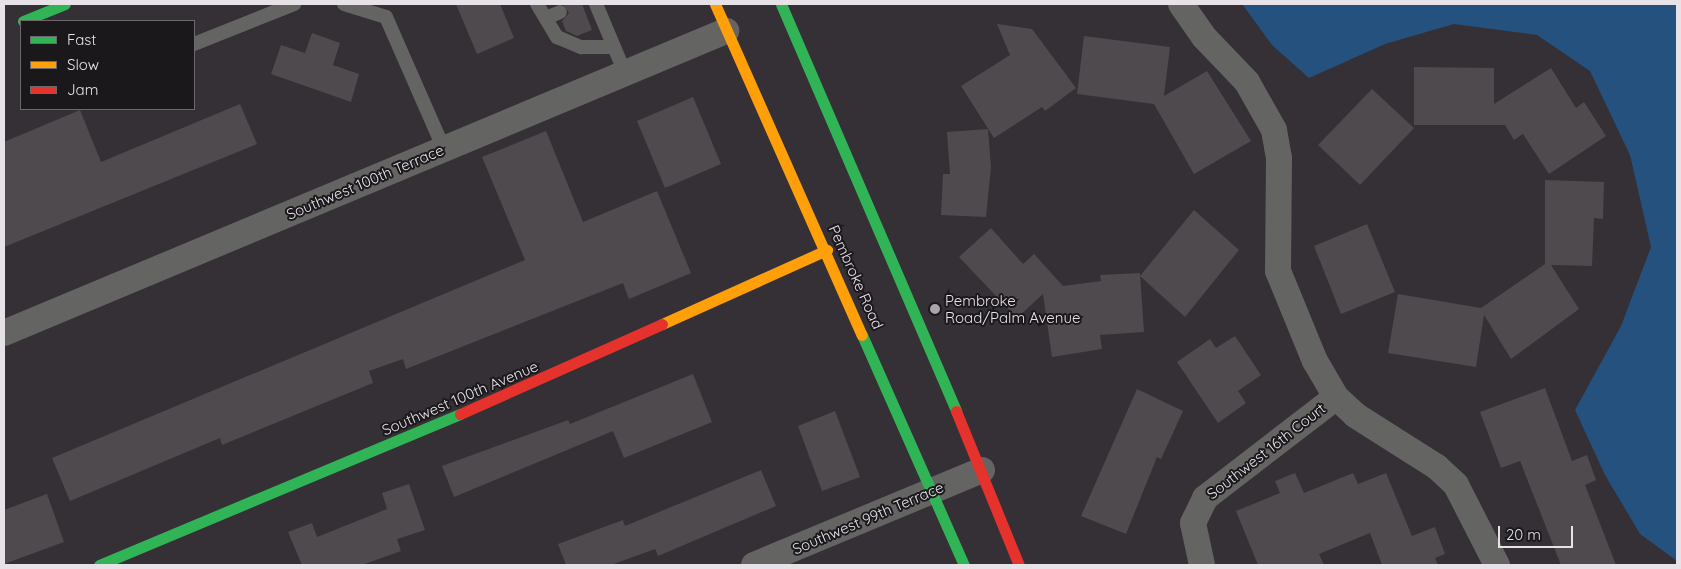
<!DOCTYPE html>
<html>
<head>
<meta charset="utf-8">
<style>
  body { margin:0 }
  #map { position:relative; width:1681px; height:569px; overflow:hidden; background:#343036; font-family:Quicksand,sans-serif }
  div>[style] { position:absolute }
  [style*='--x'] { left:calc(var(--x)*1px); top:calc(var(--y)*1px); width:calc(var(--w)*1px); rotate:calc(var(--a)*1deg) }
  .water>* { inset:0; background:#24517d }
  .building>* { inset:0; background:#4e4a4e }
  .lane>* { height:14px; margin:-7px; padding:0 7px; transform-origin:7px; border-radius:7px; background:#646463 }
  .street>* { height:26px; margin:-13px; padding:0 13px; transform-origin:13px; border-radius:13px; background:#646463 }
  .fast>* { height:11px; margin:-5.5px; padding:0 5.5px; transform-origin:5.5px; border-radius:5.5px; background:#30b455 }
  .slow>* { height:11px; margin:-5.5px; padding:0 5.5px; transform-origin:5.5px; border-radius:5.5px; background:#ff9f0a }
  .jam>* { height:11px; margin:-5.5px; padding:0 5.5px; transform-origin:5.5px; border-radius:5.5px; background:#e5322d }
  .dots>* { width:14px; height:14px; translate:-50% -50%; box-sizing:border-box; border:2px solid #1b181c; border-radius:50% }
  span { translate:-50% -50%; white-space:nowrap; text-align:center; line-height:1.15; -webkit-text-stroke:4px #1b181c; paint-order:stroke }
  .street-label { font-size:15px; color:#e6e2e8 }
  .poi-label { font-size:15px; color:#e6e2e8 }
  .left { translate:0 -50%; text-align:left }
  .frame { position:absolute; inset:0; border:5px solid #e6e2e8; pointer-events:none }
  .legend { position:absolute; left:20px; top:20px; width:175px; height:90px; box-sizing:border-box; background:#1b181c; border:1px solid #6c696e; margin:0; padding:6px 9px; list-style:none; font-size:15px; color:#e6e2e8 }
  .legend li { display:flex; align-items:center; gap:10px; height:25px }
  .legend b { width:25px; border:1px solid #6c696e }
  .scale { position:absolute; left:1498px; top:526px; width:75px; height:22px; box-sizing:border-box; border:2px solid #e6e2e8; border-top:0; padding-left:6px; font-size:15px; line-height:18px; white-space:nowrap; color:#e6e2e8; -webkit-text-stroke:4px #1b181c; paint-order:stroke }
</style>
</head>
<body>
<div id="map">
  <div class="water">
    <i style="clip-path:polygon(1242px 4px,1677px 4px,1677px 561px,1640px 534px,1605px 475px,1575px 410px,1621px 326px,1651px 247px,1630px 155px,1590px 71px,1537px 35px,1454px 24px,1385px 44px,1309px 78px,1272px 45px)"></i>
  </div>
  <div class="building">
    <i style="clip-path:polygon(456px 4px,500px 4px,514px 38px,477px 54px)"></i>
    <i style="clip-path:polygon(562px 4px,582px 4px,592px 30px,577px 36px,566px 31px,562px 21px,569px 13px)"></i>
    <i style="clip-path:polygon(997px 24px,1032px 29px,1076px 88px,1045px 111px,1042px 107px,994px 138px,961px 86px,1010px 55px)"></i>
    <i style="clip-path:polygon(312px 33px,340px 43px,333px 65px,359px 74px,351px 102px,271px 74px,281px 45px,305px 53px)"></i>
    <i style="clip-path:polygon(1084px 36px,1170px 47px,1164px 96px,1207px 71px,1251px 141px,1194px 174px,1154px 104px,1077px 94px)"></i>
    <i style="clip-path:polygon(1414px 67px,1494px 68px,1494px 104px,1551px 68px,1576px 108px,1584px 102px,1606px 136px,1549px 174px,1523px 134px,1514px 140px,1505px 125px,1414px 125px)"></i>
    <i style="clip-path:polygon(1372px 89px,1414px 128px,1360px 185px,1318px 145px)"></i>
    <i style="clip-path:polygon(693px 97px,721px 164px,665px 188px,637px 121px)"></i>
    <i style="clip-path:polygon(240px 104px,257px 144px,4px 247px,4px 142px,80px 110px,101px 162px)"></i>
    <i style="clip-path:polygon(988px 129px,991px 167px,986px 217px,941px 215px,943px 174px,950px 174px,947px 132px)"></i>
    <i style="clip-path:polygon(546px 131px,583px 222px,657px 191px,691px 273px,629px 299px,623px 283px,406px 369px,403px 359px,369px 371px,373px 383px,222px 445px,220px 438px,70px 501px,52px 458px,525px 260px,482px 157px)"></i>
    <i style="clip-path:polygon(1545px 180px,1604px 182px,1603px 219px,1594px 218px,1592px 266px,1551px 265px,1579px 309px,1511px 359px,1484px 315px,1476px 367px,1388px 353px,1398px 294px,1481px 308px,1545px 264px)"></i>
    <i style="clip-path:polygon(1194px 210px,1239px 250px,1185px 317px,1140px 276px)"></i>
    <i style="clip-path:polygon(1367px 224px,1395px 292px,1341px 314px,1314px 246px)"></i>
    <i style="clip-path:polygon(991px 228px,1023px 264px,1034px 254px,1063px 286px,1101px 281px,1100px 275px,1140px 273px,1144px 332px,1100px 335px,1102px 349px,1052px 357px,1043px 294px,1017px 318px,959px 257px)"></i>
    <i style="clip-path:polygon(1235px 336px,1261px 375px,1238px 391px,1246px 403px,1218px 423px,1177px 362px,1210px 339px,1216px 348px)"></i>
    <i style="clip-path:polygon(693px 374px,712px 422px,624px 458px,613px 431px,454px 497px,442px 466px,568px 420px,570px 424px)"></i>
    <i style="clip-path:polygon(1545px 388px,1572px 461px,1587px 455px,1596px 480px,1585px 485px,1616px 565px,1561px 565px,1520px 461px,1501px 468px,1480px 412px)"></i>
    <i style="clip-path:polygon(1137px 389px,1183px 411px,1161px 459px,1157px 457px,1126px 534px,1081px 516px)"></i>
    <i style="clip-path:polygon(835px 411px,860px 477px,822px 491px,798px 426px)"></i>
    <i style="clip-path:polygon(761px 470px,776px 506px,658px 556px,655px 549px,611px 565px,566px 565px,558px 544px,623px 520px,625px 526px)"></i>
    <i style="clip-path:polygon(1295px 473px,1304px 493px,1353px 473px,1358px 484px,1386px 473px,1412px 536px,1435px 527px,1445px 554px,1435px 558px,1438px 565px,1382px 565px,1370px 533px,1319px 554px,1324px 565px,1258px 565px,1236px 511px,1280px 493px,1275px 481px)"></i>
    <i style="clip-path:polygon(409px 484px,425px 530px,397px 539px,401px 551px,362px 565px,302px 565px,288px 532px,312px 523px,317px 537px,387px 509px,382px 493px)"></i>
    <i style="clip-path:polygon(47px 494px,64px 542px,4px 564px,4px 510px)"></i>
  </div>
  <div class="lane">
    <i style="--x:344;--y:4;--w:44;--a:17.2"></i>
    <i style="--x:386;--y:17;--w:144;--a:66.3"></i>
    <i style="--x:537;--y:4;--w:39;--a:59"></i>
    <i style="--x:557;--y:37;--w:26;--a:23"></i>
    <i style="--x:581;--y:47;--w:33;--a:0"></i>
    <i style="--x:596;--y:4;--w:75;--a:67.2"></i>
    <i style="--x:546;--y:18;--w:15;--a:-23"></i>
    <i style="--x:194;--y:44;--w:108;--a:-21.8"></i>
  </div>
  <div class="street">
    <i style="--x:1181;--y:4;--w:40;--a:55.1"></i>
    <i style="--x:1204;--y:37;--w:62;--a:46.3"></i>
    <i style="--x:1247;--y:82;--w:55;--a:60.6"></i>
    <i style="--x:1274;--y:130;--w:28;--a:80"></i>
    <i style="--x:1279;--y:158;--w:113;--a:90.5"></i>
    <i style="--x:1278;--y:271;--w:97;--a:67.7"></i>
    <i style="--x:1315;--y:361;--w:42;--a:59.7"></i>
    <i style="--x:1336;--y:397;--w:26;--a:43"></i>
    <i style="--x:1355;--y:415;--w:97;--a:32.4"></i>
    <i style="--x:1437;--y:467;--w:26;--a:43"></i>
    <i style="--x:1456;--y:485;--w:90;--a:62.9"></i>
    <i style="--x:4;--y:333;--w:783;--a:-22.7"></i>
    <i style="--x:754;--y:565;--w:247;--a:-22.6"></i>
    <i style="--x:1202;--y:565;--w:43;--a:-102.1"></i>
    <i style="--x:1193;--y:523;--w:28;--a:-64"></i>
    <i style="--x:1205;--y:498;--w:165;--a:-37.6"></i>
  </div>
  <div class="fast">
    <i style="--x:781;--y:4;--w:443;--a:66.7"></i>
    <i style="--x:23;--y:21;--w:45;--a:-22"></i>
    <i style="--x:862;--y:335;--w:252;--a:66.1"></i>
    <i style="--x:99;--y:565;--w:391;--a:-22.7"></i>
  </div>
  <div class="slow">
    <i style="--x:715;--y:4;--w:362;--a:66.1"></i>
    <i style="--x:662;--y:324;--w:181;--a:-24.2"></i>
  </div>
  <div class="jam">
    <i style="--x:956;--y:411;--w:166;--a:67.8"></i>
    <i style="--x:460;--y:414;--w:221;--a:-24"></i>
  </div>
  <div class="dots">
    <i style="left:935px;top:309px;background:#a8a4aa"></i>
  </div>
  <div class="street-label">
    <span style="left:365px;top:182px;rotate:-23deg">Southwest 100th Terrace</span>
    <span style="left:856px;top:277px;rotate:66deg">Pembroke Road</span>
    <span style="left:460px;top:398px;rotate:-23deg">Southwest 100th Avenue</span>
    <span style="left:1266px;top:451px;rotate:-38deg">Southwest 16th Court</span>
    <span style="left:868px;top:518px;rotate:-23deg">Southwest 99th Terrace</span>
  </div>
  <div class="poi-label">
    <span class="left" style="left:945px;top:309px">Pembroke<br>Road/Palm Avenue</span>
  </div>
  <div class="frame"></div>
  <ul class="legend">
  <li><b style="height:6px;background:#30b455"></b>Fast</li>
  <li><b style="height:6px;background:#ff9f0a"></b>Slow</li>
  <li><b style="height:6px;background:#e5322d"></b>Jam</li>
  </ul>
  <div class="scale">20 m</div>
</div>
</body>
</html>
